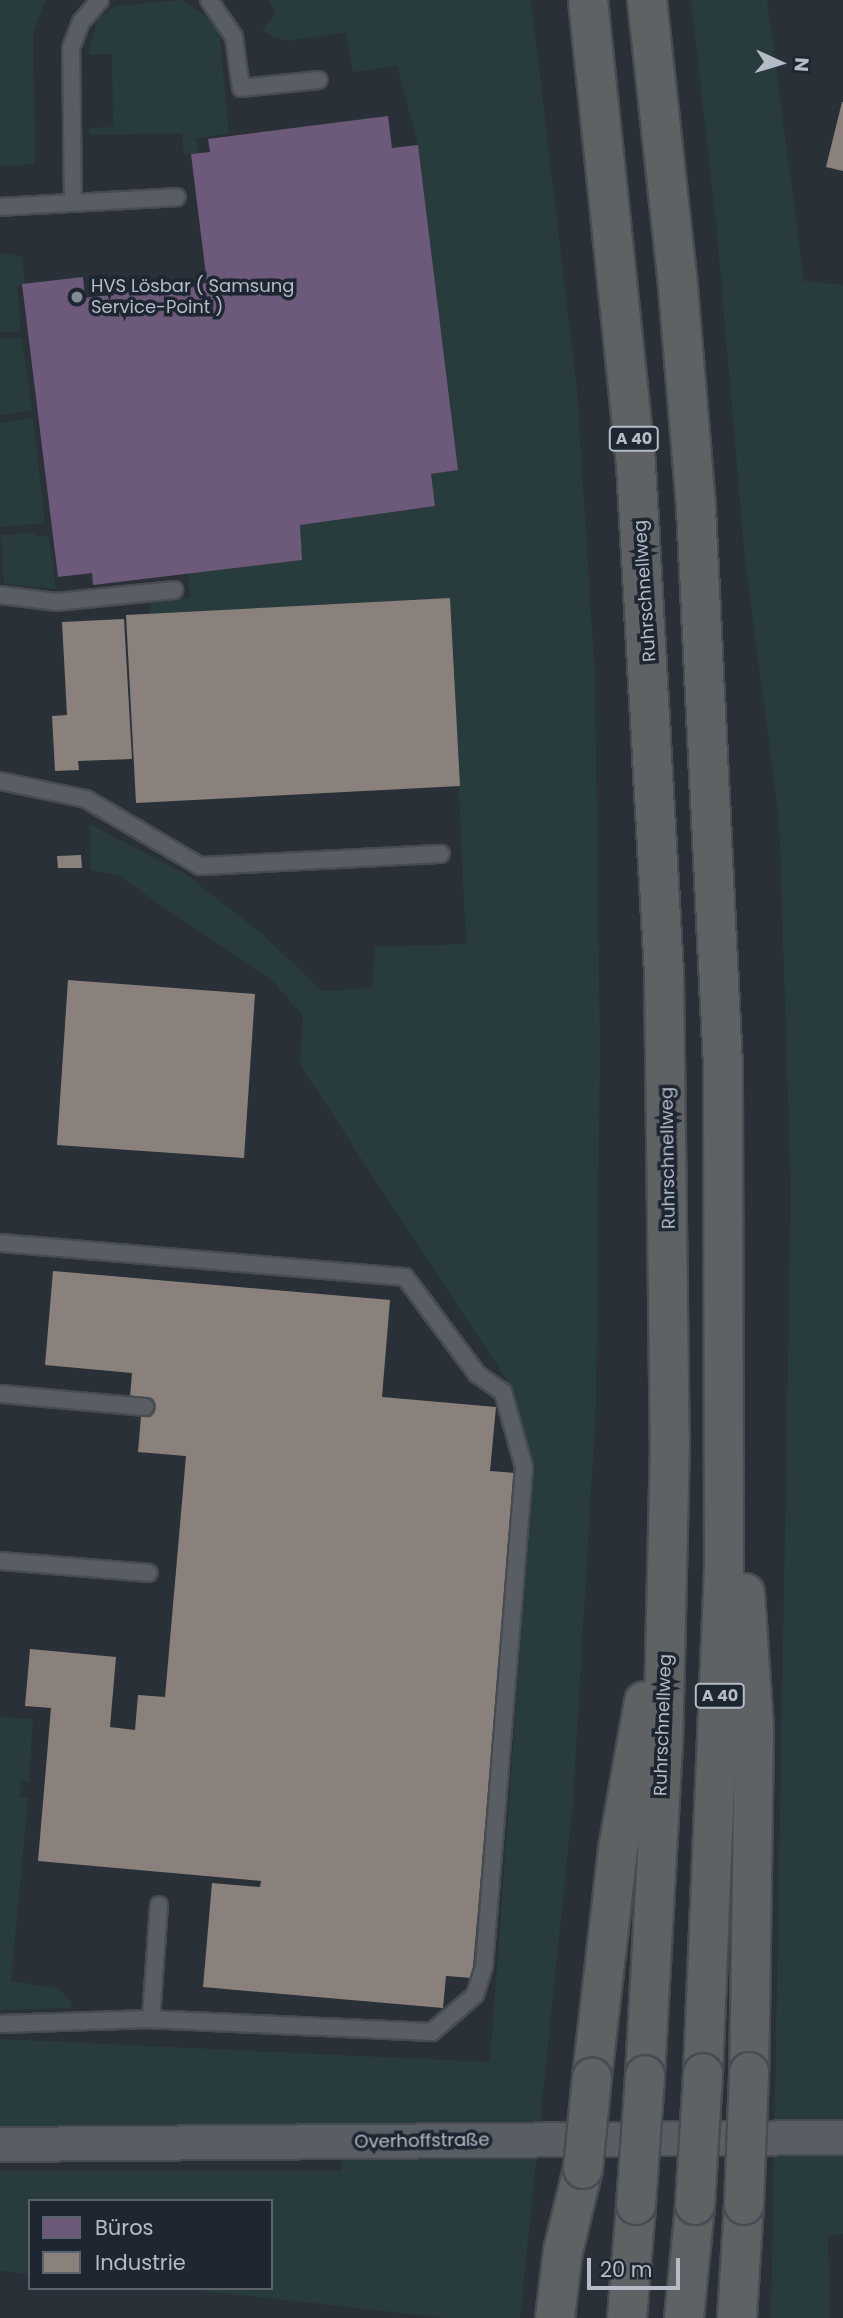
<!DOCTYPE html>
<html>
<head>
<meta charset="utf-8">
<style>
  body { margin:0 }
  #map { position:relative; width:843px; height:2318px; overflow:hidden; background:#2a3037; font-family:Poppins,sans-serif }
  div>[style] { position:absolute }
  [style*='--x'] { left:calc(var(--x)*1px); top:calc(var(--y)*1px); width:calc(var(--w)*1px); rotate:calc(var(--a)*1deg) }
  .green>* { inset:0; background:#283b3d }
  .offices>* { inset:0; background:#6d597a }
  .industry>* { inset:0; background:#8a817c }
  .roads { filter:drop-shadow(2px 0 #484c51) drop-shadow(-2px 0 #484c51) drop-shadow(0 2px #484c51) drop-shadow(0 -2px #484c51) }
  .service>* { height:16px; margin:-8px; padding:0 8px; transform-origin:8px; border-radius:8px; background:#595e65 }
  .minor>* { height:33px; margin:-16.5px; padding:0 16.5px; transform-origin:16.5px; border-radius:16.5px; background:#595e65 }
  .motorway>* { height:38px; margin:-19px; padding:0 19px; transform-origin:19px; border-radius:19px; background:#5e6265 }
  .bridges { filter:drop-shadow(2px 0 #474c53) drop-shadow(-2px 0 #474c53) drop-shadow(0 2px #474c53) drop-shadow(0 -2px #474c53) }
  .motorway-bridge>* { height:38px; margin:-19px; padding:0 19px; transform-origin:19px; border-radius:19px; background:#5e6265 }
  .dots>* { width:19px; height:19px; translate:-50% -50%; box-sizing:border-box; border:4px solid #1e2631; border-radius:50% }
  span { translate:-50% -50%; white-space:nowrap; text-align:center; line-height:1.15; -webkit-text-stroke:7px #1e2631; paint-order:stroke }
  .shield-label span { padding:2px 5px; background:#1e2631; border:2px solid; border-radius:5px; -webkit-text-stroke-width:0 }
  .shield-label { font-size:16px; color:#b4bcc7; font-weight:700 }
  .poi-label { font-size:18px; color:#b4bcc7 }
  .left { translate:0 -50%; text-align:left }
  .street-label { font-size:18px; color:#b4bcc7 }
  .legend { position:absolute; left:28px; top:2199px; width:245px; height:91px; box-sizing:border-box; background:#1e2631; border:2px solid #5a626d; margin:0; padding:9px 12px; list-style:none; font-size:21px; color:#b4bcc7 }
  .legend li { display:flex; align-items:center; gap:14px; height:35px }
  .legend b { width:35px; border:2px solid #5a626d }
  .north { position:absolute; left:745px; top:28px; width:70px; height:70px; -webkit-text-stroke:5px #1e2631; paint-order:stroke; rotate:94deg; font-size:19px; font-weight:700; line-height:28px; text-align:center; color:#b4bcc7 }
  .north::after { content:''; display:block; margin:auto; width:24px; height:32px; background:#b4bcc7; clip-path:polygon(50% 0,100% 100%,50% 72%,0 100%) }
  .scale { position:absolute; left:587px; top:2258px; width:93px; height:32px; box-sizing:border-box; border:4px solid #b4bcc7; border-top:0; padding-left:9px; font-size:21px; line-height:24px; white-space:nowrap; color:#b4bcc7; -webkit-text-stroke:5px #1e2631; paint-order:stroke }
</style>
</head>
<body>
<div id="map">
  <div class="green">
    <i style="clip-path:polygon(0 0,46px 0,33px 32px,35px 164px,0 166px)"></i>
    <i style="clip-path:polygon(182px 0,213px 20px,220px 38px,229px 134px,196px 138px,198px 153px,184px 155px,182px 133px,90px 135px,90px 128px,113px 127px,112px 54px,88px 54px,98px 18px,116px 6px)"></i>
    <i style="clip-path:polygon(267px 0,531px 0,577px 391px,595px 677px,600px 1047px,596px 1405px,573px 1801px,520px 2318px,446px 2318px,178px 2288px,271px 2288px,271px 2201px,30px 2201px,30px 2274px,0 2271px,0 2171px,342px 2171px,341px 2124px,0 2127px,0 2039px,490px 2062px,532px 1486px,510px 1385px,300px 1065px,303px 1016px,274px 982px,117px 875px,91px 870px,90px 824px,185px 874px,262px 934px,322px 991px,372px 988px,375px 947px,466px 944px,450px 598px,150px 614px,149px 601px,190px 598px,188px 571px,302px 560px,300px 525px,431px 474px,458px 470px,418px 145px,397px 66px,353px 72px,346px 32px,289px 41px,274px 37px,262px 30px,276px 13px)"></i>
    <i style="clip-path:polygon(691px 0,767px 0,804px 281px,843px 285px,843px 2234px,828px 2235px,830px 2318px,771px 2318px,791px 1191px,779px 817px,745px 560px,717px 233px)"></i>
    <i style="clip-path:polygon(0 253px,23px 257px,24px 284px,17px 286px,21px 331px,0 333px)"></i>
    <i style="clip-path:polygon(16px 338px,22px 339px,32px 410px,0 415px,0 339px)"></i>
    <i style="clip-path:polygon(33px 418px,45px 523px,0 527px,0 423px)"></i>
    <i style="clip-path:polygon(36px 532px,36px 537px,49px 535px,56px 589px,4px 584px,1px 535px)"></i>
    <i style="clip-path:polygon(0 1717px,33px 1719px,29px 1782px,21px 1782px,20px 1798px,28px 1798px,11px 1981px,57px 1988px,72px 2002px,71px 2008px,0 2010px)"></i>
  </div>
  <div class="offices">
    <i style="clip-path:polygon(388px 116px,392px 148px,418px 145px,458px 470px,431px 474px,435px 506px,300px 525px,302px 560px,93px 585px,92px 573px,58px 577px,22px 284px,83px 277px,85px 298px,207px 283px,191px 154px,210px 152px,208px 139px)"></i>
  </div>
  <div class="industry">
    <i style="clip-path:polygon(842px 102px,843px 102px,843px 171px,826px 167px)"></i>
    <i style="clip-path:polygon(450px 598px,460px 786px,136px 803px,126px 615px)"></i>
    <i style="clip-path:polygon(124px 619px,132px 759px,78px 761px,79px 770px,55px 771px,52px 716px,67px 715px,62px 622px)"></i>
    <i style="clip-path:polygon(81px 855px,82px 868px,58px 868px,57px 856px)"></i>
    <i style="clip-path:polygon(68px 980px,255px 994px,244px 1158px,57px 1145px)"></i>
    <i style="clip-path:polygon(53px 1271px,390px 1300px,382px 1397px,496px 1407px,490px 1471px,516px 1473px,472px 1978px,446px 1976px,443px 2008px,203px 1987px,212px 1883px,260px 1887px,261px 1881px,38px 1861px,51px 1708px,25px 1706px,30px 1649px,116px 1657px,110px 1727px,135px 1730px,138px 1695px,165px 1697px,186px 1456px,138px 1452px,141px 1416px,151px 1417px,153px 1399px,130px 1397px,132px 1373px,45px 1365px)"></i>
  </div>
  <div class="roads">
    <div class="service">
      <i style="--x:209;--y:0;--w:45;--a:56"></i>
      <i style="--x:234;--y:37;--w:51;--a:82.2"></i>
      <i style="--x:241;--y:88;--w:78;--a:-5.9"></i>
      <i style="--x:73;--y:203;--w:155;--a:-90.7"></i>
      <i style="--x:71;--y:48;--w:28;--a:-69"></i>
      <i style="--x:81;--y:22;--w:29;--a:-49"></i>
      <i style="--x:0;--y:207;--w:177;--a:-3.2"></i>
      <i style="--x:0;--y:595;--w:56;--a:7.1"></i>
      <i style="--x:56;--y:602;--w:119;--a:-5.8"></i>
      <i style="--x:0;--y:781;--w:88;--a:11.8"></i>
      <i style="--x:86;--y:799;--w:132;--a:30.4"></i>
      <i style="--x:200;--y:866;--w:241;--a:-2.9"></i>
      <i style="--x:0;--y:1243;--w:406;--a:4.8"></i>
      <i style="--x:405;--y:1277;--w:121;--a:53.4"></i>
      <i style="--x:477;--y:1374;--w:32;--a:35"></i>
      <i style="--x:503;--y:1392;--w:78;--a:74.4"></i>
      <i style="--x:524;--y:1467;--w:501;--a:94.58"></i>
      <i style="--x:484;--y:1966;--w:30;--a:107"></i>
      <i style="--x:475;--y:1995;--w:57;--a:139.3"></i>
      <i style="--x:432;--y:2032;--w:281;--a:-177.4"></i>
      <i style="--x:0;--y:1394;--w:146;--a:5.1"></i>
      <i style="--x:0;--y:1561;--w:149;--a:4.6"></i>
      <i style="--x:0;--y:2024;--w:151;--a:-1.9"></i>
      <i style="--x:151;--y:2019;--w:114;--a:-86"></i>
    </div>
    <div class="minor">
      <i style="--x:0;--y:2144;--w:843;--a:-0.48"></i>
    </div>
    <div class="motorway">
      <i style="--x:588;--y:0;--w:467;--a:84.1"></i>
      <i style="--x:636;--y:465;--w:510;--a:86.85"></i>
      <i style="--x:664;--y:974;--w:467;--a:89.3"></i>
      <i style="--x:670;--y:1441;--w:302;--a:91.3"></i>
      <i style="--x:663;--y:1743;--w:332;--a:93.1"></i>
      <i style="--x:647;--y:0;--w:289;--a:83.8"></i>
      <i style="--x:678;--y:287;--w:222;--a:85.3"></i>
      <i style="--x:696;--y:508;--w:560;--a:87.23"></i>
      <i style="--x:723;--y:1067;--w:501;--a:89.89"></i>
      <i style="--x:724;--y:1568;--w:505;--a:92.38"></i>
      <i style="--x:745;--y:1593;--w:137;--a:86.2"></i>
      <i style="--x:754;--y:1730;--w:342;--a:90.8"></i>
      <i style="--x:592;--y:2077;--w:229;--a:-83.5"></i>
      <i style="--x:618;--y:1849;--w:150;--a:-80"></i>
      <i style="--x:555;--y:2318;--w:67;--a:-83.2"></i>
      <i style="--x:563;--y:2251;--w:84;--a:-76.3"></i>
      <i style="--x:627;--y:2318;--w:113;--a:-85.4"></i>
      <i style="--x:684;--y:2318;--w:114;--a:-84.4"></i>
      <i style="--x:737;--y:2318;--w:113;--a:-86.5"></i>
    </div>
  </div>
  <div class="bridges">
    <div class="motorway-bridge">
      <i style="--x:583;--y:2169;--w:92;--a:-84.4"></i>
      <i style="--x:636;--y:2205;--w:130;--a:-86"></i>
      <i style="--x:695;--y:2205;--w:132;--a:-86.5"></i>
      <i style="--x:744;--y:2205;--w:133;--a:-87.8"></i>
    </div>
  </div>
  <div class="dots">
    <i style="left:77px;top:297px;background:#848b95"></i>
  </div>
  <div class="shield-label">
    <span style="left:634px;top:439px">A 40</span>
    <span style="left:720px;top:1696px">A 40</span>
  </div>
  <div class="poi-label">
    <span class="left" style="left:91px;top:297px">HVS Lösbar ( Samsung<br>Service-Point )</span>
  </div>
  <div class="street-label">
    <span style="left:645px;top:591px;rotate:-94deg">Ruhrschnellweg</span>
    <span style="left:668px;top:1158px;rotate:-91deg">Ruhrschnellweg</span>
    <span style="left:663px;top:1725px;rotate:-88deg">Ruhrschnellweg</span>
    <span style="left:422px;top:2141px;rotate:-1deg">Overhoffstraße</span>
  </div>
  <ul class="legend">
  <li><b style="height:19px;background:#6d597a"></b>Büros</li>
  <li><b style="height:19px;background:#8a817c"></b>Industrie</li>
  </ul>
  <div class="north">N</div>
  <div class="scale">20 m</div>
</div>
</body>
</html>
